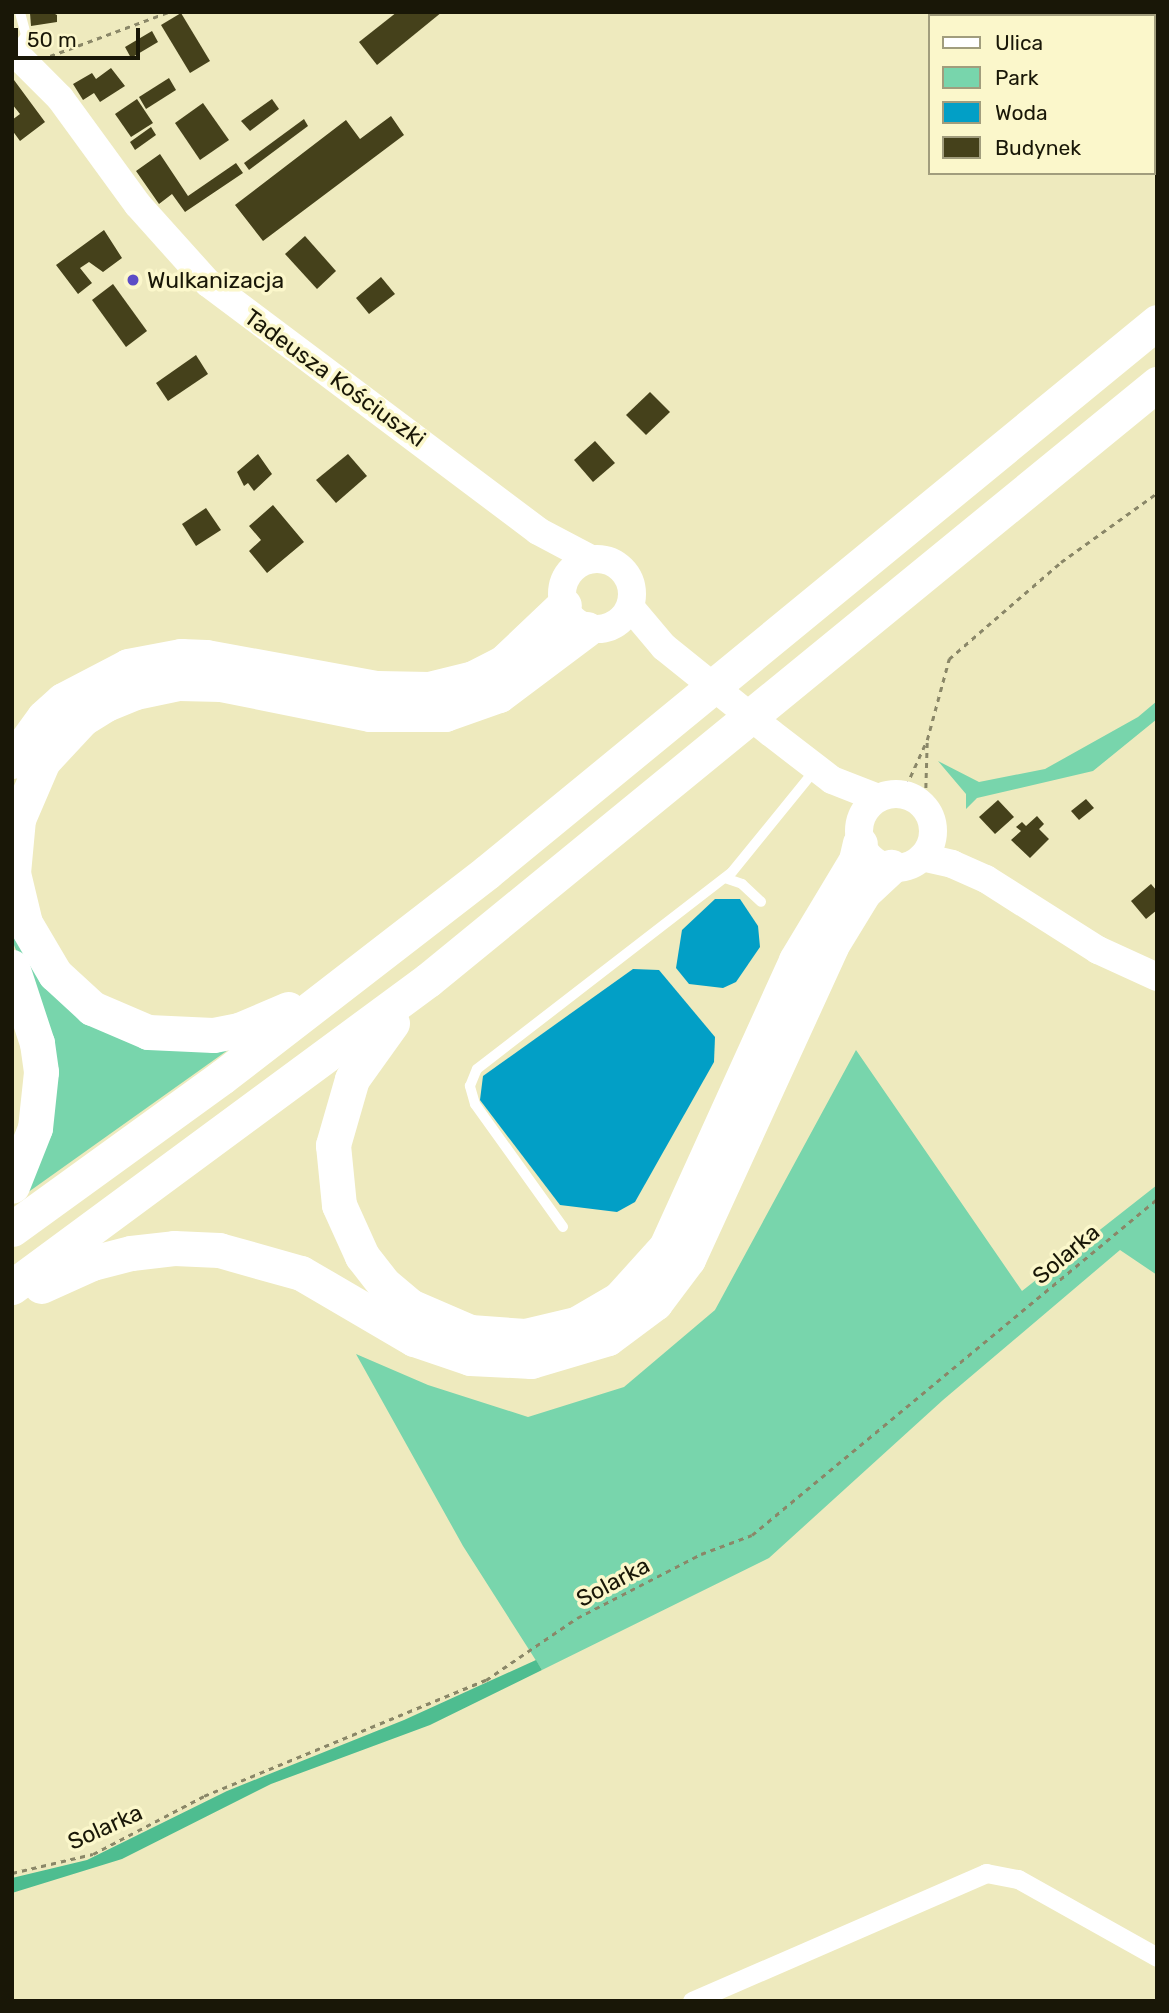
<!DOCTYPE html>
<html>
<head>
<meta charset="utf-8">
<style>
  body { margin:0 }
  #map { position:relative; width:1169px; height:2013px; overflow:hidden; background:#eeeabe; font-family:Rubik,sans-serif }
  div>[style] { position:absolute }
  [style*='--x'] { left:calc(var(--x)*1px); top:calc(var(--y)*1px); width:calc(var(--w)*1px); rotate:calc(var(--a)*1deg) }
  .green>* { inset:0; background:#78d5ac }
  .forest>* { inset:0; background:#4ebd90 }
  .water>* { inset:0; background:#029fc6 }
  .building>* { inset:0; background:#45411b }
  .path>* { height:2.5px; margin-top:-1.25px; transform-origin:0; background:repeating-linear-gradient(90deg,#8a8768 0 5px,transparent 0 10px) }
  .lane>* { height:10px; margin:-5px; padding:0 5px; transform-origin:5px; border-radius:5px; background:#fff }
  .street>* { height:19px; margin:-9.5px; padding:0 9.5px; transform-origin:9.5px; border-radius:9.5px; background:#fff }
  .secondary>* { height:28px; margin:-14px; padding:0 14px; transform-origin:14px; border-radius:14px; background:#fff }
  .secondary>.ring { margin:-14px; padding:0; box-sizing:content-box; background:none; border:28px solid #fff; border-radius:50% }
  .highway>* { height:35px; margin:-17.5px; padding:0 17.5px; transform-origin:17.5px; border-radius:17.5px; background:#fff }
  .dots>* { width:19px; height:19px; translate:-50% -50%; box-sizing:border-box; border:4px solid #fbf7cb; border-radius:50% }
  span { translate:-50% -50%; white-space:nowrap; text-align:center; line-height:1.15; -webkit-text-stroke:7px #fbf7cb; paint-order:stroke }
  .poi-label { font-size:23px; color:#191707 }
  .left { translate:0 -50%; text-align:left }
  .street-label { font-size:23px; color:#191707 }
  .frame { position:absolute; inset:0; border:14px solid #191707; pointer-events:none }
  .legend { position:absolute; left:928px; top:14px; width:228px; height:161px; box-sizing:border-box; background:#fbf7cb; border:2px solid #a19d7d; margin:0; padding:9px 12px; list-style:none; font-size:21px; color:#191707 }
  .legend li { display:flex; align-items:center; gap:14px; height:35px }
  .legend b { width:35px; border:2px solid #a19d7d }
  .scale { position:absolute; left:14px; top:28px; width:126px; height:32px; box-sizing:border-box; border:4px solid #191707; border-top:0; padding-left:9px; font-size:21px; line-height:24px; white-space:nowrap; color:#191707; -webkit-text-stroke:5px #fbf7cb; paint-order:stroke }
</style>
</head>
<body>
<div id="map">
  <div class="green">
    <i style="clip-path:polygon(1157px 701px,1157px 719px,1093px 771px,977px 798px,966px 809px,966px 794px,938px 761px,979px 782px,1045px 769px,1138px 717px)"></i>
    <i style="clip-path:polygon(12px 921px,51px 987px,235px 1045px,20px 1198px,41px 1013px,14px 945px)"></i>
    <i style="clip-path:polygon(856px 1050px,1022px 1291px,1157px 1185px,1157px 1275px,1120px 1250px,943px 1400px,769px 1558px,542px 1670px,463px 1546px,356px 1354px,428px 1385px,528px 1417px,624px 1387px,715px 1310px)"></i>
  </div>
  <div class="forest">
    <i style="clip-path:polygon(536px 1660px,542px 1670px,430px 1725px,271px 1784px,122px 1859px,12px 1893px,12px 1878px,87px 1860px,227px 1791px,404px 1720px)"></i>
  </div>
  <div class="water">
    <i style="clip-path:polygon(715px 899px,740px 899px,758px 926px,760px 947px,736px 982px,723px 988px,689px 984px,676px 968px,682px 930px)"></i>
    <i style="clip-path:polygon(633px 969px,659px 970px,715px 1037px,714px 1062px,635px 1202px,617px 1212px,560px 1205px,480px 1100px,483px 1076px)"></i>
  </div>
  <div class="building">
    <i style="clip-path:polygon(51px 12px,57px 15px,57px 22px,31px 26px,30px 13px)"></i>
    <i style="clip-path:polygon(397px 12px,442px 12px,377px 65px,359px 42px)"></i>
    <i style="clip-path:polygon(181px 13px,210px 61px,190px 73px,161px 25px)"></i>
    <i style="clip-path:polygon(152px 31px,158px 42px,131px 58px,125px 47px)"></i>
    <i style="clip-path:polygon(111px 68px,125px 86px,100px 102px,94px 93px,83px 100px,73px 84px,92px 73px,96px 79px)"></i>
    <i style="clip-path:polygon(169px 78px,176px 90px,146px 109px,139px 97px)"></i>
    <i style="clip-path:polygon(14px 80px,45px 122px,20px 141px,12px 130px,12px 120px,20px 114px,12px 104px)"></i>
    <i style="clip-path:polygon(137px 99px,153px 123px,131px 137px,115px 114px)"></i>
    <i style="clip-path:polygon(272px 99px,279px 109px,250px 131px,241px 121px)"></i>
    <i style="clip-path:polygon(203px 103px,229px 140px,200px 160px,175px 123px)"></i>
    <i style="clip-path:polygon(391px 116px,404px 135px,263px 241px,235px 205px,346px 120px,360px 139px)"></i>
    <i style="clip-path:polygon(304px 119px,308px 126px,249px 170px,244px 163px)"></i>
    <i style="clip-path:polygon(151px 127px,156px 135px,135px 150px,130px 142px)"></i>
    <i style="clip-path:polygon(160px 154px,188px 196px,236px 163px,243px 173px,185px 212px,172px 194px,159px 204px,136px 171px)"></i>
    <i style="clip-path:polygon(104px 230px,122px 258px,103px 272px,89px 262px,80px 268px,92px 283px,78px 294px,56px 265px)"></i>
    <i style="clip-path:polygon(305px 236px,336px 271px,317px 289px,285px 254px)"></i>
    <i style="clip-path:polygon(381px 277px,395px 294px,369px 314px,356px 298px)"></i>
    <i style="clip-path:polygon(113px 284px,147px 331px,126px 347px,92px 300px)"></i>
    <i style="clip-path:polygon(196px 355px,208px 374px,168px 401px,156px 383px)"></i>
    <i style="clip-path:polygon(650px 392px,670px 412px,646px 435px,626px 415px)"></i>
    <i style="clip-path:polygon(595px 441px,615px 463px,593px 482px,574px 460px)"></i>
    <i style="clip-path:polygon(258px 454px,272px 474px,254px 491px,248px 483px,244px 486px,237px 472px)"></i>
    <i style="clip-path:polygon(348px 454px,367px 476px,336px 503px,316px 480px)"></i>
    <i style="clip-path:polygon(273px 505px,304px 542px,267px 573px,249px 551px,261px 540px,249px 526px)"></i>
    <i style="clip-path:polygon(206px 508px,221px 530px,196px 546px,182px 524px)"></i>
    <i style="clip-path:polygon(1086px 799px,1094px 808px,1079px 820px,1071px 811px)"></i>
    <i style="clip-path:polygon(998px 800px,1014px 817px,995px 834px,979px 817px)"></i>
    <i style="clip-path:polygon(1037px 816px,1044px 824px,1039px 829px,1049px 839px,1030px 858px,1011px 840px,1021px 831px,1016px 827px,1022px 822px,1026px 826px)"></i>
    <i style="clip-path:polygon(1151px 884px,1157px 891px,1157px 910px,1146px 919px,1131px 901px)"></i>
  </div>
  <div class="path">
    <i style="--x:50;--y:56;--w:126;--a:-20.4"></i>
    <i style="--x:902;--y:795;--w:60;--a:-65.6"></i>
    <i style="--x:927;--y:740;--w:84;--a:-74.8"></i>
    <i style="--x:949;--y:659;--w:148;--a:-40.9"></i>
    <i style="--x:1061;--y:562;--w:118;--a:-35.7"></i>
    <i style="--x:925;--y:808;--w:66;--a:-88.3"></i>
    <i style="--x:12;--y:1873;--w:83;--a:-13.2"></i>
    <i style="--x:93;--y:1854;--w:125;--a:-27.6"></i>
    <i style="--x:204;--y:1796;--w:305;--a:-22.4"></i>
    <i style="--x:486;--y:1680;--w:110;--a:-34.3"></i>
    <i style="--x:577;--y:1618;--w:140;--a:-27.3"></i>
    <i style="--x:701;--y:1554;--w:54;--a:-20.4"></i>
    <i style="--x:752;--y:1535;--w:526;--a:-39.68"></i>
  </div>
  <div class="lane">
    <i style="--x:16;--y:51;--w:19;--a:-58"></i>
    <i style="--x:26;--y:35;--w:24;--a:-105"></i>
    <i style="--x:725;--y:878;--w:18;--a:19"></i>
    <i style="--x:742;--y:884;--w:26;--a:43"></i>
    <i style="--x:563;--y:1227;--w:151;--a:-125.6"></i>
    <i style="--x:475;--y:1104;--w:19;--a:-106"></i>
    <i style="--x:470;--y:1086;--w:18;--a:-68"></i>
    <i style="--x:477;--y:1069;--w:322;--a:-37.7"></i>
    <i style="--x:732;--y:872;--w:130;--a:-50.9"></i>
  </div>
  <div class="street">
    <i style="--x:692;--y:2001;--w:321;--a:-23.5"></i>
    <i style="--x:986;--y:1873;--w:33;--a:11"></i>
    <i style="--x:1018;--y:1879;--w:159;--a:29.3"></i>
  </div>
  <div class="secondary">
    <i style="--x:12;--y:50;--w:68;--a:45"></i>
    <i style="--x:60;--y:98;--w:132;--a:53.9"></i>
    <i style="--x:138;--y:205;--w:105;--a:48.1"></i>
    <i style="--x:208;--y:283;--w:413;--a:36.9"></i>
    <i style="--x:538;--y:531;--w:58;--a:27.9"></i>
    <i class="ring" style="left:562px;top:559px;width:42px;height:42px"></i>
    <i style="--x:631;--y:608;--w:51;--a:49.8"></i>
    <i style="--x:664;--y:647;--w:137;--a:38.8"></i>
    <i style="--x:771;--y:733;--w:77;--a:37.6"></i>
    <i style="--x:832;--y:780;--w:49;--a:21.4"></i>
    <i class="ring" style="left:859px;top:794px;width:46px;height:46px"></i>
    <i style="--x:922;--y:857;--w:31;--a:13"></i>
    <i style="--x:952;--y:864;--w:37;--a:24"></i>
    <i style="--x:986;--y:879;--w:133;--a:32.4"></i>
    <i style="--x:1098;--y:950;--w:65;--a:24.6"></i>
  </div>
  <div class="highway">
    <i style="--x:12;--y:761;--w:54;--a:-54"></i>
    <i style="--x:44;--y:717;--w:25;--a:-42"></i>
    <i style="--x:63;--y:700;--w:73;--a:-27.6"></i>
    <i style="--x:128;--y:666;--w:54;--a:-10.7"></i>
    <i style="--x:181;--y:656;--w:25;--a:2"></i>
    <i style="--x:206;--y:657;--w:174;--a:10.3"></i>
    <i style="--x:377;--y:688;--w:52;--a:1.1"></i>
    <i style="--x:429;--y:689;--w:45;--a:-14"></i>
    <i style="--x:473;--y:678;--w:34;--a:-27"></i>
    <i style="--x:503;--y:663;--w:84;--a:-43.6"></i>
    <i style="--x:12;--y:967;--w:80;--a:71.8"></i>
    <i style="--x:37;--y:1043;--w:29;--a:82"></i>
    <i style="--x:41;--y:1072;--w:56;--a:96.1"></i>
    <i style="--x:35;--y:1128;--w:62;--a:111.6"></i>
    <i style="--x:288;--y:1009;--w:53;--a:156.8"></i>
    <i style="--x:239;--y:1030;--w:26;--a:169"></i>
    <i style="--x:213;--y:1035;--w:65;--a:-177.4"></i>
    <i style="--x:148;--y:1032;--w:61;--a:-156.8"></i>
    <i style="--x:92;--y:1008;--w:50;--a:-137.4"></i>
    <i style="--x:55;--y:974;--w:59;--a:-120.5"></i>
    <i style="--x:25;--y:923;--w:51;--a:-103.5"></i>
    <i style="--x:13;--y:873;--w:54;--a:-84.7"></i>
    <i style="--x:18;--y:819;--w:63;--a:-66.7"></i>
    <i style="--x:43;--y:761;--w:57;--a:-47.1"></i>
    <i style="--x:82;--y:719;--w:28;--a:-32"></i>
    <i style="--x:106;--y:704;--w:31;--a:-22"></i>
    <i style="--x:135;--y:692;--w:45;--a:-11.6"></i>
    <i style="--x:179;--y:683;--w:42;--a:1.4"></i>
    <i style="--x:221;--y:684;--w:152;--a:11.4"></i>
    <i style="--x:370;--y:714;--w:75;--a:0"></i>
    <i style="--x:445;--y:714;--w:57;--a:-19.4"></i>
    <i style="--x:499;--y:695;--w:110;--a:-36.9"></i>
    <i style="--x:392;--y:1023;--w:69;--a:125.5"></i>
    <i style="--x:352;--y:1079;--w:69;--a:106.1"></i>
    <i style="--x:333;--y:1145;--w:60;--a:84.3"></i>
    <i style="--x:339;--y:1205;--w:56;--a:65.7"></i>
    <i style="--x:362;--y:1256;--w:37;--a:52"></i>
    <i style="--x:385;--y:1285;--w:33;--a:40"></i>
    <i style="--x:410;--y:1306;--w:65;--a:23.4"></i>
    <i style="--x:470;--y:1332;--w:55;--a:4.2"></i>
    <i style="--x:525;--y:1336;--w:52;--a:-13.2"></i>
    <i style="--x:576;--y:1324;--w:50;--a:-30.2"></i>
    <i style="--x:619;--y:1299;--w:70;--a:-47.9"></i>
    <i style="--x:666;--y:1247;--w:315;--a:-65.6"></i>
    <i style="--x:796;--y:960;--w:117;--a:-59"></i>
    <i style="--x:856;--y:860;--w:17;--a:-77"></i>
    <i style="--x:12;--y:1229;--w:259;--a:-35.9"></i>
    <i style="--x:222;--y:1077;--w:335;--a:-37.7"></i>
    <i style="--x:487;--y:872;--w:867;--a:-39.38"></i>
    <i style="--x:41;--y:1286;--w:56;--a:-24.3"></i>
    <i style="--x:92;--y:1263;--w:40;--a:-14.4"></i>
    <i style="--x:131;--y:1253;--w:43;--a:-6.6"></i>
    <i style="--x:174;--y:1248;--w:45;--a:2.5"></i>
    <i style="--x:219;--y:1250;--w:85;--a:15.7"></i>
    <i style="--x:301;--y:1273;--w:131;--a:30.3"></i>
    <i style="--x:414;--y:1339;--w:59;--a:18.7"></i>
    <i style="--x:470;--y:1358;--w:61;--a:2.8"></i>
    <i style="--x:531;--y:1361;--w:80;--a:-16.6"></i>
    <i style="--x:608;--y:1338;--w:59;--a:-36.7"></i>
    <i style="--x:655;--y:1303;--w:55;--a:-53.1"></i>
    <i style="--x:688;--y:1259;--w:344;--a:-65.4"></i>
    <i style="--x:831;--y:946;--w:63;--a:-58.6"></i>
    <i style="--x:864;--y:892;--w:37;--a:-43"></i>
    <i style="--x:12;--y:1287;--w:517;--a:-36.43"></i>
    <i style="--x:428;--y:980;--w:942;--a:-39.27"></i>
  </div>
  <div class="dots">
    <i style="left:133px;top:280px;background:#5c4dc6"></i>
  </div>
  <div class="poi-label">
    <span class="left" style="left:147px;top:280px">Wulkanizacja</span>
  </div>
  <div class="street-label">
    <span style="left:335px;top:378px;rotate:36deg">Tadeusza Kościuszki</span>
    <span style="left:1066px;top:1254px;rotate:-40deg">Solarka</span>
    <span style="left:613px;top:1582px;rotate:-28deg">Solarka</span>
    <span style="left:105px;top:1827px;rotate:-24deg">Solarka</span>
  </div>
  <div class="frame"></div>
  <ul class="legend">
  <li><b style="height:9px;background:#fff"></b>Ulica</li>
  <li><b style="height:19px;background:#78d5ac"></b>Park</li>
  <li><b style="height:19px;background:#029fc6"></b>Woda</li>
  <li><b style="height:19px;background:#45411b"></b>Budynek</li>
  </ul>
  <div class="scale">50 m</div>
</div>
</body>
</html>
